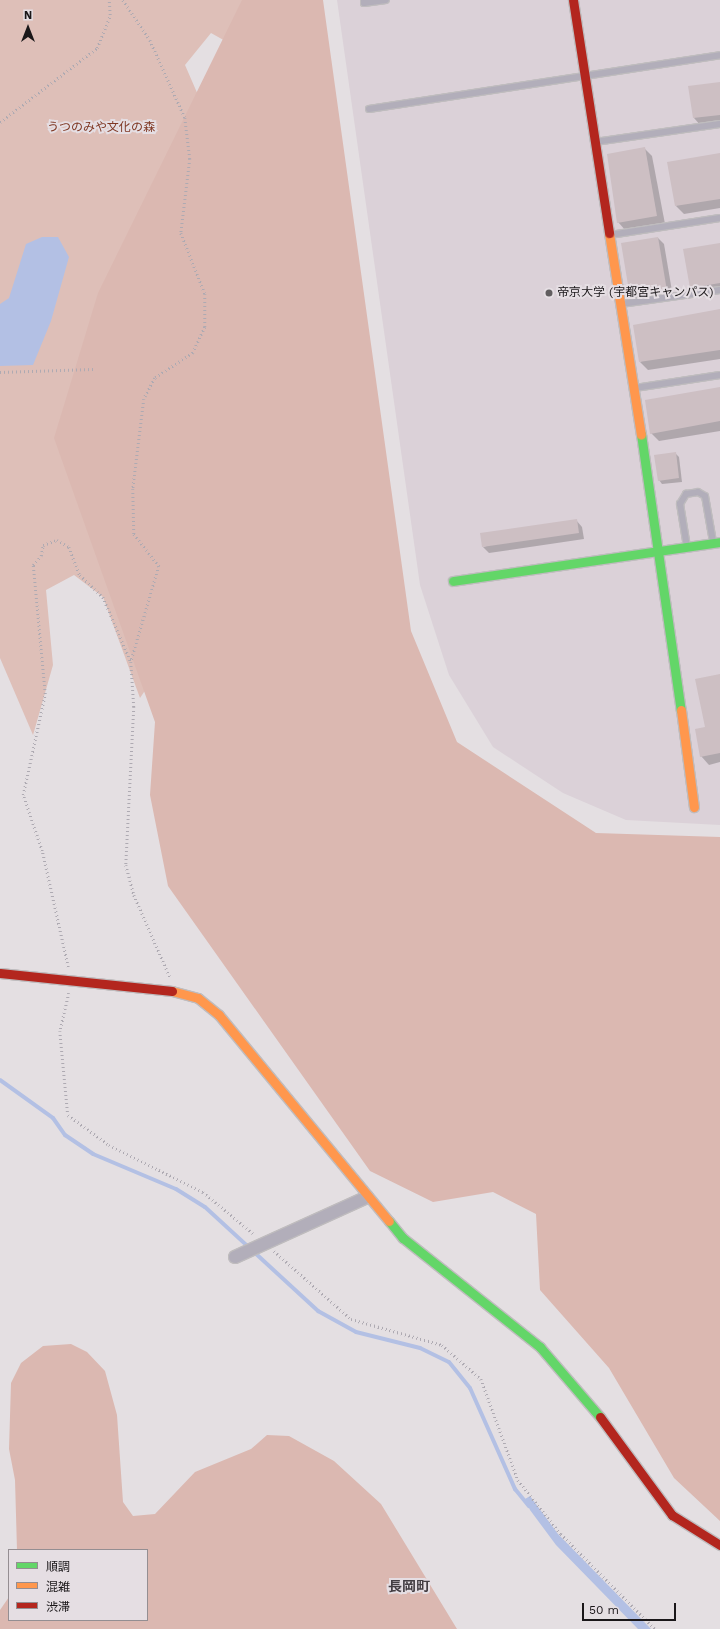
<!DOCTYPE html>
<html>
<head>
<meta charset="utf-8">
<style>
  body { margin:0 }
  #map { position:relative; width:720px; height:1629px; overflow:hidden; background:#e4dfe2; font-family:"Work Sans","Noto Sans JP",sans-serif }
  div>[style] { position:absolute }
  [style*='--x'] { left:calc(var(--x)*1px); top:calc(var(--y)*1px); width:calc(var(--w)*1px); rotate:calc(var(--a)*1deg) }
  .built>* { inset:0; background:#dbd1d8 }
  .green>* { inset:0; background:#debfb8 }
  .forest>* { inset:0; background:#dbb8b1 }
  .water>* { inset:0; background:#b3c0e4 }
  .shadow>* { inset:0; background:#0003 }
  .stream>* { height:4px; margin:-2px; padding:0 2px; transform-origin:2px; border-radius:2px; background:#b3c0e4 }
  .building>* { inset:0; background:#cdbfc3 }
  .path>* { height:2.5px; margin-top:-1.25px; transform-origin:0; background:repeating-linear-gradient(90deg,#aeaab2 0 1px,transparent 0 4px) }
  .roads { filter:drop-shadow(1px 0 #bfbcbe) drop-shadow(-1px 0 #bfbcbe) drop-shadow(0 1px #bfbcbe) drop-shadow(0 -1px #bfbcbe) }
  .lane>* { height:6px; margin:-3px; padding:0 3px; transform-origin:3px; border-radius:3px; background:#b2aeba }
  .street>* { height:12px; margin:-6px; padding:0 6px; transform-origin:6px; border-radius:6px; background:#b2aeba }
  .fast>* { height:9px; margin:-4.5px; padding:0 4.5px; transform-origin:4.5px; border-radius:4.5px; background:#63d668 }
  .slow>* { height:9px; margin:-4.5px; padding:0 4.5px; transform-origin:4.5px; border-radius:4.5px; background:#ff974d }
  .jam>* { height:9px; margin:-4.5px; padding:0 4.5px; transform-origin:4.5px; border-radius:4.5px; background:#b3261e }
  .dots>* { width:11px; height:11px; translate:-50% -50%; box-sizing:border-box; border:2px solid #e5dee3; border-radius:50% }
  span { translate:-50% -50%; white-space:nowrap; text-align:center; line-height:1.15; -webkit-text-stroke:4px #e5dee3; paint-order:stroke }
  .park-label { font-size:12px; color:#7f3723 }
  .poi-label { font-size:12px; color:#1a1719 }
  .left { translate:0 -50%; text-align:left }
  .quarter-label { font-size:14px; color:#443e43; font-weight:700 }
  .legend { position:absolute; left:8px; top:1549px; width:140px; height:72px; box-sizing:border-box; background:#e5dee3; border:1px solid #948e92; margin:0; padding:5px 7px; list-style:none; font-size:12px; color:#1a1719 }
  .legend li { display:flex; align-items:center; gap:8px; height:20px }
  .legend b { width:20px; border:1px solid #948e92 }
  .north { position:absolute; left:8px; top:8px; width:40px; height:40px; -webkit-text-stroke:3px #e5dee3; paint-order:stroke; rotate:0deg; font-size:11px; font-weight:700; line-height:16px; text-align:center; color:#1a1719 }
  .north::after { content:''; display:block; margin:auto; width:14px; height:18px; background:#1a1719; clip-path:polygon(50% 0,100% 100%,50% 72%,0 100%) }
  .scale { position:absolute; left:582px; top:1603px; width:94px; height:18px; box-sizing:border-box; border:2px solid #1a1719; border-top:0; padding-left:5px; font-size:12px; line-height:14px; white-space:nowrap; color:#1a1719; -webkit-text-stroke:3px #e5dee3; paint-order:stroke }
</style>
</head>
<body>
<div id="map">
  <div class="built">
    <i style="clip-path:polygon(337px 0,720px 0,720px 825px,626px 820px,563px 793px,493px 747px,449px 675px,420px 585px)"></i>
  </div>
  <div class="green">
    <i style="clip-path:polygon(0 0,286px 0,268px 65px,211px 33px,185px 65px,205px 111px,212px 590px,140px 698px,103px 597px,74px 575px,46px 590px,53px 665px,33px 735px,0 658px)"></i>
  </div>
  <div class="forest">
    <i style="clip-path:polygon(242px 0,323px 0,411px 631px,457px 742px,596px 833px,720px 837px,720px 1521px,674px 1478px,609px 1368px,540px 1290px,536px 1214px,493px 1192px,433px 1202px,370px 1171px,168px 886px,150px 795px,155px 722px,54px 438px,98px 293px)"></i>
    <i style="clip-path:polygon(71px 1344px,87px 1352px,105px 1371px,117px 1415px,123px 1502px,133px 1516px,155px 1514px,195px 1472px,251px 1449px,267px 1435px,289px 1436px,334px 1461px,381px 1504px,457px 1629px,0 1629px,0 1610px,9px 1597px,9px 1620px,147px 1620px,147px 1550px,17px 1550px,15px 1480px,9px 1449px,11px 1383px,21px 1363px,43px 1346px)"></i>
  </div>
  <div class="water">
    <i style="clip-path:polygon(42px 237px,58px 237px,69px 257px,51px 321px,33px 365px,0 366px,0 304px,9px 298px,26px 244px)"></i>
    <i style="clip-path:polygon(530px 1496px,558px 1534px,651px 1629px,638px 1629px,556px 1545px,530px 1510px,525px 1499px)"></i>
  </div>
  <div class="shadow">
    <i style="clip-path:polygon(720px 83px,720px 123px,701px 126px,694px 118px)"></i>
    <i style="clip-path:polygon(644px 148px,652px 156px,665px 224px,626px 231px,618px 222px)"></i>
    <i style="clip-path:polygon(720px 154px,720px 208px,684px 214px,676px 206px)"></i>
    <i style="clip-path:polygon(658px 238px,664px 244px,673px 297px,637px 303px,631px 297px)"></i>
    <i style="clip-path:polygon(720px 244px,720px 292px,699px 296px,691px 288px)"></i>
    <i style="clip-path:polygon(720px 312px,720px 359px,648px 370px,640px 362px)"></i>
    <i style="clip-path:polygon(720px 388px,720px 431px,659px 441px,651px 433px)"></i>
    <i style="clip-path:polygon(675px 453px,679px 457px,682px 482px,662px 484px,659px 480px)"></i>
    <i style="clip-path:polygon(576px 520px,582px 527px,584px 539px,489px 553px,483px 547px)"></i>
    <i style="clip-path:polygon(720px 675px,720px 762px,709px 765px,701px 756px)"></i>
  </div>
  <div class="stream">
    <i style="--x:0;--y:1080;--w:65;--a:35.6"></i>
    <i style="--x:53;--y:1118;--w:21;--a:55"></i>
    <i style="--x:65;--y:1135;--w:34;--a:34"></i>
    <i style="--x:93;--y:1154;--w:90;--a:22.9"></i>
    <i style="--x:176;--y:1189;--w:34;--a:32"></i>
    <i style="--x:205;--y:1207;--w:154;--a:42.6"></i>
    <i style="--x:318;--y:1311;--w:43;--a:28.9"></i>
    <i style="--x:356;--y:1332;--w:66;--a:14"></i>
    <i style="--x:420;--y:1348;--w:32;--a:26"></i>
    <i style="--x:449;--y:1362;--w:33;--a:51"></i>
    <i style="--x:470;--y:1388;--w:111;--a:66"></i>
    <i style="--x:515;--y:1489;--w:22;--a:51"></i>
  </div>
  <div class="building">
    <i style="clip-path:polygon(720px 82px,720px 115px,693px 118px,688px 86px)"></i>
    <i style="clip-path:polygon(645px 147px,657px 216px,617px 223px,607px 154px)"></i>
    <i style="clip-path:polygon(720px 153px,720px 199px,675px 206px,667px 162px)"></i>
    <i style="clip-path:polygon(658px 237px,667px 291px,630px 297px,621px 243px)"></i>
    <i style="clip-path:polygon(720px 243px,720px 283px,690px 288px,683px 249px)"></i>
    <i style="clip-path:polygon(720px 309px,720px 350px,639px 362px,633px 325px)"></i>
    <i style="clip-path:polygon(720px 387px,720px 421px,650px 434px,645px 400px)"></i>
    <i style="clip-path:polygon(676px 452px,679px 478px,658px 481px,654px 455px)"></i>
    <i style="clip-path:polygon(577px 519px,579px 533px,482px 547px,480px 533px)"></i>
    <i style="clip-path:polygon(720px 674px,720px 753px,700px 757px,695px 729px,705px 727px,695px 679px)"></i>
  </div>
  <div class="path">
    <i style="--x:123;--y:0;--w:48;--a:56"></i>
    <i style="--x:150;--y:40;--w:85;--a:65.8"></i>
    <i style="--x:185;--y:118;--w:41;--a:83"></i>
    <i style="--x:190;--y:159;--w:75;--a:96.9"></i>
    <i style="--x:181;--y:233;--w:66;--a:68.5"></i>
    <i style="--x:205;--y:294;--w:33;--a:90"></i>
    <i style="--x:205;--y:327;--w:29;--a:115"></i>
    <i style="--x:193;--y:353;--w:45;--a:146.7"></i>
    <i style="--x:155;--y:378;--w:24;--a:118"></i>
    <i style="--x:144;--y:399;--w:91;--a:97"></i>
    <i style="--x:133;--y:489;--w:45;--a:88.7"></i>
    <i style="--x:134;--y:534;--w:41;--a:52"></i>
    <i style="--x:159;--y:566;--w:100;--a:106.3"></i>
    <i style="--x:131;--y:662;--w:45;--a:86.2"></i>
    <i style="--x:134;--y:707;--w:158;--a:92.9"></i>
    <i style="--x:126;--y:865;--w:31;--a:75"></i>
    <i style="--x:134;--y:895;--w:90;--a:66.3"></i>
    <i style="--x:0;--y:122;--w:122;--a:-37.3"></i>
    <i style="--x:97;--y:48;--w:35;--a:-68"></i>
    <i style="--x:110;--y:15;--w:15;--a:-94"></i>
    <i style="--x:0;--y:372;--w:93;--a:-1.8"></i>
    <i style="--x:68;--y:967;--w:119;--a:-102.6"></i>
    <i style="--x:42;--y:851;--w:59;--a:-108.7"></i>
    <i style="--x:23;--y:795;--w:103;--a:-77.7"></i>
    <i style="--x:45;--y:694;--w:130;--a:-95.3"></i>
    <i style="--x:33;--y:565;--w:12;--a:-48"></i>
    <i style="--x:41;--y:556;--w:11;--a:-80"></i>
    <i style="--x:43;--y:545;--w:15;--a:-20"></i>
    <i style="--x:57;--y:540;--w:14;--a:30"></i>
    <i style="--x:69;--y:547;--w:30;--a:69"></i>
    <i style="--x:80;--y:575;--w:32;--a:44"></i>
    <i style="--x:103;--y:597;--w:71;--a:66.7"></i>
    <i style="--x:69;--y:993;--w:39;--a:103"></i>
    <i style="--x:60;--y:1031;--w:84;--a:84.6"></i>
    <i style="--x:68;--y:1115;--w:51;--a:36.2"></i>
    <i style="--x:109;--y:1145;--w:105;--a:26.6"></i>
    <i style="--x:203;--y:1192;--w:67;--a:39.6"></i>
    <i style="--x:274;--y:1251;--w:103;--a:41.4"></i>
    <i style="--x:351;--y:1319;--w:95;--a:15.9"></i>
    <i style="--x:442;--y:1345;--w:52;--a:41.1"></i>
    <i style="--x:481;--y:1379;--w:108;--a:69.9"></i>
    <i style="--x:518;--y:1480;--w:69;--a:51.5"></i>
    <i style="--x:561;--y:1534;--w:134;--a:45.3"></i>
  </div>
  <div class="roads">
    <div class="lane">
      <i style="--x:364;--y:0;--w:3;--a:90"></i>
      <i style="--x:364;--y:3;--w:22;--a:-8"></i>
      <i style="--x:369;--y:109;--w:355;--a:-8.7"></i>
      <i style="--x:595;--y:142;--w:126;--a:-8.2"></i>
      <i style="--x:610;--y:235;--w:111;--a:-8.8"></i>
      <i style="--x:621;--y:304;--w:100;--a:-8"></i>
      <i style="--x:635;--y:388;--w:86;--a:-8.7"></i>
      <i style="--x:687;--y:547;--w:44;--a:-99.2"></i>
      <i style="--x:680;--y:504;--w:12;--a:-59"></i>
      <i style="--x:686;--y:494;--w:12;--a:-9"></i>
      <i style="--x:698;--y:492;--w:8;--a:30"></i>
      <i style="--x:705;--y:496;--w:47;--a:80.1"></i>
    </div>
    <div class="street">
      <i style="--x:235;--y:1257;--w:145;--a:-24.4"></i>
    </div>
    <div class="fast">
      <i style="--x:641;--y:434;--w:279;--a:81.8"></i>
      <i style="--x:453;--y:581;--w:270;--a:-8.3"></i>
      <i style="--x:389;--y:1221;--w:22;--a:51"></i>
      <i style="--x:403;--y:1238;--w:175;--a:38.5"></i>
      <i style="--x:540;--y:1347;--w:92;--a:49.4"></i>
    </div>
    <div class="slow">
      <i style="--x:609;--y:233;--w:204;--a:81"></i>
      <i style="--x:681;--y:710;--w:98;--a:82.4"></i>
      <i style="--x:172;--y:991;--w:27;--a:15"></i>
      <i style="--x:198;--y:998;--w:27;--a:39"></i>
      <i style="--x:219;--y:1015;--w:267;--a:50.5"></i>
    </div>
    <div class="jam">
      <i style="--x:573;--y:0;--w:236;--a:81.2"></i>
      <i style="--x:0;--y:973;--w:173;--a:6"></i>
      <i style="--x:600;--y:1417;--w:122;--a:53.7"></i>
      <i style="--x:672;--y:1515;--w:57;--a:32"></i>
    </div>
  </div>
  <div class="dots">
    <i style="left:549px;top:293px;background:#615d5f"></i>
  </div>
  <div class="park-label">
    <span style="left:101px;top:128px">うつのみや文化の森</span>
  </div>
  <div class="poi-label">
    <span class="left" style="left:557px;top:293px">帝京大学 (宇都宮キャンパス)</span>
  </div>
  <div class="quarter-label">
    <span style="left:409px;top:1586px">長岡町</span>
  </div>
  <ul class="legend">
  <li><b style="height:5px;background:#63d668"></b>順調</li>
  <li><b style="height:5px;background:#ff974d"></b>混雑</li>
  <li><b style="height:5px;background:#b3261e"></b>渋滞</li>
  </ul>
  <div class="north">N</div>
  <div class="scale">50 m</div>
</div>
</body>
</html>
